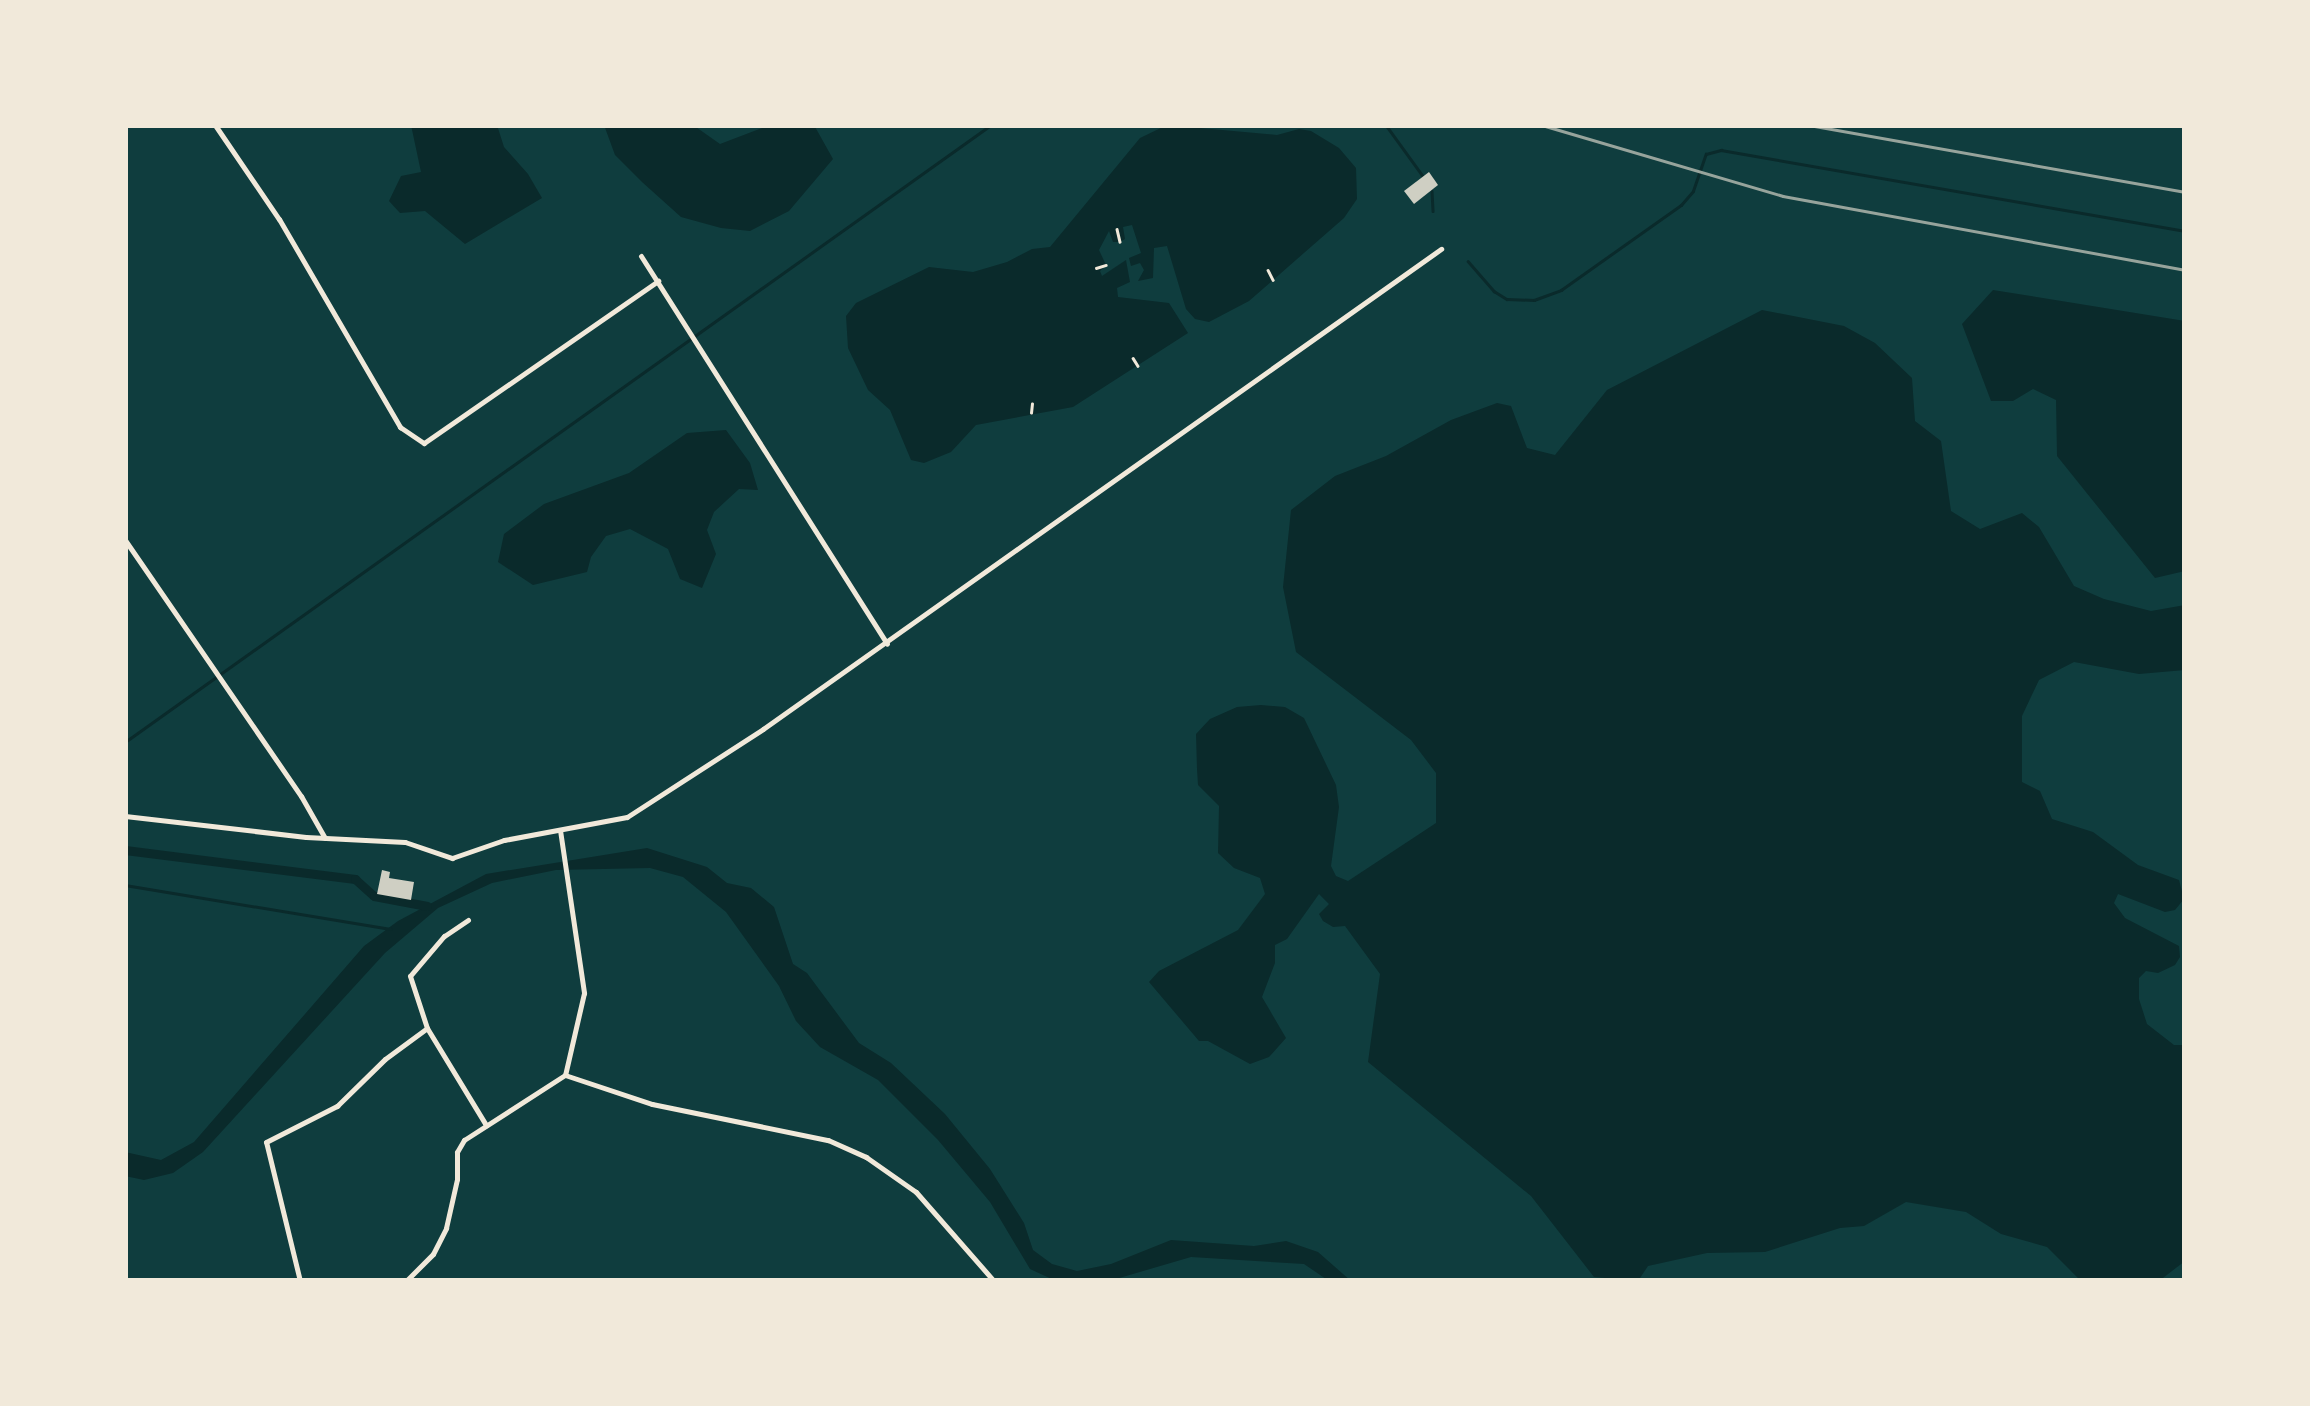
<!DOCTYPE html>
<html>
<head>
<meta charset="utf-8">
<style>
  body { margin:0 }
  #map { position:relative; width:2310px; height:1406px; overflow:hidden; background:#0f3d3e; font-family:"Nunito Sans",sans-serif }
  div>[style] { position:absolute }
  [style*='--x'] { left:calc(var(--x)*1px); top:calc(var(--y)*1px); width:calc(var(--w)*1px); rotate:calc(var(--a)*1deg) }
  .water>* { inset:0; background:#0a2a2b }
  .stream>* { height:2.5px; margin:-1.25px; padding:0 1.25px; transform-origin:1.25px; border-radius:1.25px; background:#0a2a2b }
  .canal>* { height:9px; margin:-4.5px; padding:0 4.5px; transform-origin:4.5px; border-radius:4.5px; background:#0a2a2b }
  .building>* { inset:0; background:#cfcfc3 }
  .path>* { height:2.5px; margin:-1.25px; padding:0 1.25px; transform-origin:1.25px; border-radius:1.25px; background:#f1e9da }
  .minor>* { height:5px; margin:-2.5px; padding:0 2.5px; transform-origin:2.5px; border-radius:2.5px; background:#f1e9da }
  .rail>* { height:2.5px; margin:-1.25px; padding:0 1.25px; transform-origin:1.25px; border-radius:1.25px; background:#97a49c }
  span { translate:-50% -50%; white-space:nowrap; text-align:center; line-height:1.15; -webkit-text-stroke:8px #f1e9da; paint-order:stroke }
  .frame { position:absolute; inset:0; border:128px solid #f1e9da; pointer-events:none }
</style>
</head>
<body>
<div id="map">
  <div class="water">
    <i style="clip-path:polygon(411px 125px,497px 125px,504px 147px,528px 174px,542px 198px,465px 244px,425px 211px,400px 213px,389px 201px,401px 176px,421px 172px)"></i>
    <i style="clip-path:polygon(604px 125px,693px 125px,720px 144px,770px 125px,814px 125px,833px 159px,789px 211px,750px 231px,721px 228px,681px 217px,642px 182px,615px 155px)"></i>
    <i style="clip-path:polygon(1167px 125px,1277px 135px,1299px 129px,1311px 131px,1339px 148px,1356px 168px,1357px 199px,1344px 218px,1249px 301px,1209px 322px,1195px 319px,1186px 309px,1167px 246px,1154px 248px,1153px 278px,1138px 281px,1144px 270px,1140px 263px,1131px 266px,1129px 258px,1141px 253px,1132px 225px,1123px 227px,1125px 239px,1120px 242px,1113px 242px,1109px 231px,1099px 250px,1106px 265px,1100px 271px,1102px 276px,1126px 260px,1130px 282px,1117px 288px,1118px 297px,1169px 303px,1188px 333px,1073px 407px,976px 425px,951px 452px,924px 463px,911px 460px,890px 410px,868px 390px,848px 348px,846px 316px,856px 303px,929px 267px,973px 272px,1007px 262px,1032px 249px,1050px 247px,1140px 138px)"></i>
    <i style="clip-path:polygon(1993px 290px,2185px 321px,2185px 571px,2155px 578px,2057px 456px,2056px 400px,2033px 389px,2013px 401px,1991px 401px,1962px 324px)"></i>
    <i style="clip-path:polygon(1762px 310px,1844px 326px,1875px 343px,1912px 378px,1915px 421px,1941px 441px,1951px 511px,1980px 529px,2022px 513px,2039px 527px,2074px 586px,2104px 599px,2151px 611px,2185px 605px,2185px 670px,2139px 674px,2074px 662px,2039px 680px,2022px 716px,2022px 782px,2040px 791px,2052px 819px,2093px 832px,2138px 865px,2179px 880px,2184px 899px,2175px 910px,2165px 912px,2118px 894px,2114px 903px,2125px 918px,2179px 946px,2180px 957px,2175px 965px,2158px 973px,2146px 971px,2139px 978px,2139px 999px,2147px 1024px,2174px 1045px,2185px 1045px,2185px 1261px,2159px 1281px,2081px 1281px,2047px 1247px,2001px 1234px,1966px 1212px,1906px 1202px,1864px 1226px,1840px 1228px,1765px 1252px,1707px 1253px,1648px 1266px,1638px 1281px,1594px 1277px,1531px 1196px,1368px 1062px,1380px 974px,1345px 926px,1333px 927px,1323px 921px,1319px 914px,1329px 904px,1319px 894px,1287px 939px,1275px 945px,1275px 963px,1262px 997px,1286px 1038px,1269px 1057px,1250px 1064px,1208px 1041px,1199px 1041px,1149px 982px,1159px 971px,1238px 930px,1265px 894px,1260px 878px,1234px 868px,1218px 853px,1219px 806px,1198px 785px,1197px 769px,1196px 734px,1210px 719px,1237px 707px,1261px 705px,1285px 707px,1304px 718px,1336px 785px,1339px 807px,1331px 866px,1336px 876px,1348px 881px,1436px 823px,1436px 773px,1411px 740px,1296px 652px,1283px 587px,1291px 510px,1335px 476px,1386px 456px,1451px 420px,1497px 403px,1511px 406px,1527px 448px,1555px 455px,1607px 390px)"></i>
    <i style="clip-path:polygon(726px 430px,750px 463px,758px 490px,739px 489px,714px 512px,707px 530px,716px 554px,702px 588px,680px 579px,668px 549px,630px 529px,606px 536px,591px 557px,587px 572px,533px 585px,498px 562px,504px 534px,544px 504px,629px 473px,687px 433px)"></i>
    <i style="clip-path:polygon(647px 848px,707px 867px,727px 883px,751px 888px,774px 907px,793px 964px,807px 973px,859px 1043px,891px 1063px,945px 1114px,990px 1169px,1024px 1223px,1033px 1250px,1052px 1264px,1077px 1271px,1111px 1264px,1171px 1240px,1254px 1246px,1286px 1241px,1318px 1252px,1351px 1281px,1329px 1281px,1304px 1264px,1191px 1257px,1109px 1281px,1056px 1281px,1030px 1269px,990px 1202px,938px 1140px,878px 1080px,820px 1047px,796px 1021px,779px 986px,726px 912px,683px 877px,650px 868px,556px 870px,492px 883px,438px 908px,385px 953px,203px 1152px,173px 1173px,144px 1180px,125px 1176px,125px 1152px,161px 1160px,194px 1142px,364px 946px,398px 921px,486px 874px)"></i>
  </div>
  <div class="stream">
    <i style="--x:1386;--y:125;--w:63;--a:54"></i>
    <i style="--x:1432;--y:191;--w:20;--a:87"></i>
    <i style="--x:1468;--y:261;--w:40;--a:49"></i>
    <i style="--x:1494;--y:291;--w:15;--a:32"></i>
    <i style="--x:1507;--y:299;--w:27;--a:2"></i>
    <i style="--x:1534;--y:300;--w:29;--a:-20"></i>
    <i style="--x:1561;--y:290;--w:147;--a:-35.3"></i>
    <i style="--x:1681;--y:205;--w:18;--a:-49"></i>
    <i style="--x:1693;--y:191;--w:39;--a:-71"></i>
    <i style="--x:1706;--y:154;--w:16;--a:-15"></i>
    <i style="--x:1721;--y:150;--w:471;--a:9.9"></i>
    <i style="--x:125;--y:742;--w:1063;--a:-35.47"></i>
    <i style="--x:125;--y:885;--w:269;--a:9.4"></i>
  </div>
  <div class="canal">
    <i style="--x:125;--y:850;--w:232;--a:7.2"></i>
    <i style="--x:355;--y:879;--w:25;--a:42"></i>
    <i style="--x:374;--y:896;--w:54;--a:10.7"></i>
  </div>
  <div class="building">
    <i style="clip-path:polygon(1429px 172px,1438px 185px,1414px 204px,1404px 191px)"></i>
    <i style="clip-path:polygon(382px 870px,390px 872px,389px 878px,414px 882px,411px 900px,377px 894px)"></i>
  </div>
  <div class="path">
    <i style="--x:1117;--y:229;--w:13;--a:77"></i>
    <i style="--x:1096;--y:268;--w:10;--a:-17"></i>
    <i style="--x:1268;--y:270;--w:11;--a:63"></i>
    <i style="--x:1133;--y:358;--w:9;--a:58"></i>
    <i style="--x:1031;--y:413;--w:9;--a:-84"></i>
  </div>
  <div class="minor">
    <i style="--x:215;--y:125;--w:114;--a:55.8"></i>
    <i style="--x:279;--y:219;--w:241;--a:59.8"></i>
    <i style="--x:400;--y:427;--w:29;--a:34"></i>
    <i style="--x:424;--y:443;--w:285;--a:-34.7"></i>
    <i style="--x:641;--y:256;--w:459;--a:57.6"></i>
    <i style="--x:125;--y:540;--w:311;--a:55.5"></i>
    <i style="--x:301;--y:796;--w:48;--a:60.3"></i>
    <i style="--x:125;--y:816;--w:182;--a:6.6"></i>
    <i style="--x:306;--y:837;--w:99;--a:2.9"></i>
    <i style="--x:405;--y:842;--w:50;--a:18.8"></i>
    <i style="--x:452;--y:858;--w:55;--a:-19.1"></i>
    <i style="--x:504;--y:840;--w:125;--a:-10.6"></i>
    <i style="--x:627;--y:817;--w:162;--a:-32.9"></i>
    <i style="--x:763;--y:729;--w:831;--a:-35.3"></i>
    <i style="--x:560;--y:830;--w:165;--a:81.6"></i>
    <i style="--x:584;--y:993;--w:84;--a:103"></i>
    <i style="--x:468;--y:920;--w:29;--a:146"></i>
    <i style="--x:444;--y:936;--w:52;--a:130.4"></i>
    <i style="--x:410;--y:976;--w:55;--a:71.9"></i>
    <i style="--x:427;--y:1028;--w:114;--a:58.7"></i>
    <i style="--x:565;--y:1075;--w:92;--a:18.4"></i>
    <i style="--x:652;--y:1104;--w:180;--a:11.6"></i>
    <i style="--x:828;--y:1140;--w:42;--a:24.1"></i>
    <i style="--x:866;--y:1157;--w:61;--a:35"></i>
    <i style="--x:916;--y:1192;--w:118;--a:48.8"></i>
    <i style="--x:300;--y:1281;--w:143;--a:-103.7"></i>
    <i style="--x:266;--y:1142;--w:80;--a:-26.9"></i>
    <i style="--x:337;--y:1106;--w:67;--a:-44.4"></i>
    <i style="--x:385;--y:1059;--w:52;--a:-36.4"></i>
    <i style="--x:406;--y:1281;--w:38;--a:-45"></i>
    <i style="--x:433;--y:1254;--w:29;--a:-63"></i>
    <i style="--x:446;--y:1228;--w:50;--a:-77.3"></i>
    <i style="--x:457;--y:1179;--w:27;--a:-90"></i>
    <i style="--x:457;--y:1152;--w:14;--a:-60"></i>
    <i style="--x:464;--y:1140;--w:120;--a:-32.8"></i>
  </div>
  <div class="rail">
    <i style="--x:1542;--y:125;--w:251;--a:16.4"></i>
    <i style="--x:1783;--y:196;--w:409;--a:10.4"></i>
    <i style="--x:1809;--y:125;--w:382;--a:10.1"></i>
  </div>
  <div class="frame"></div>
</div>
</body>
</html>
